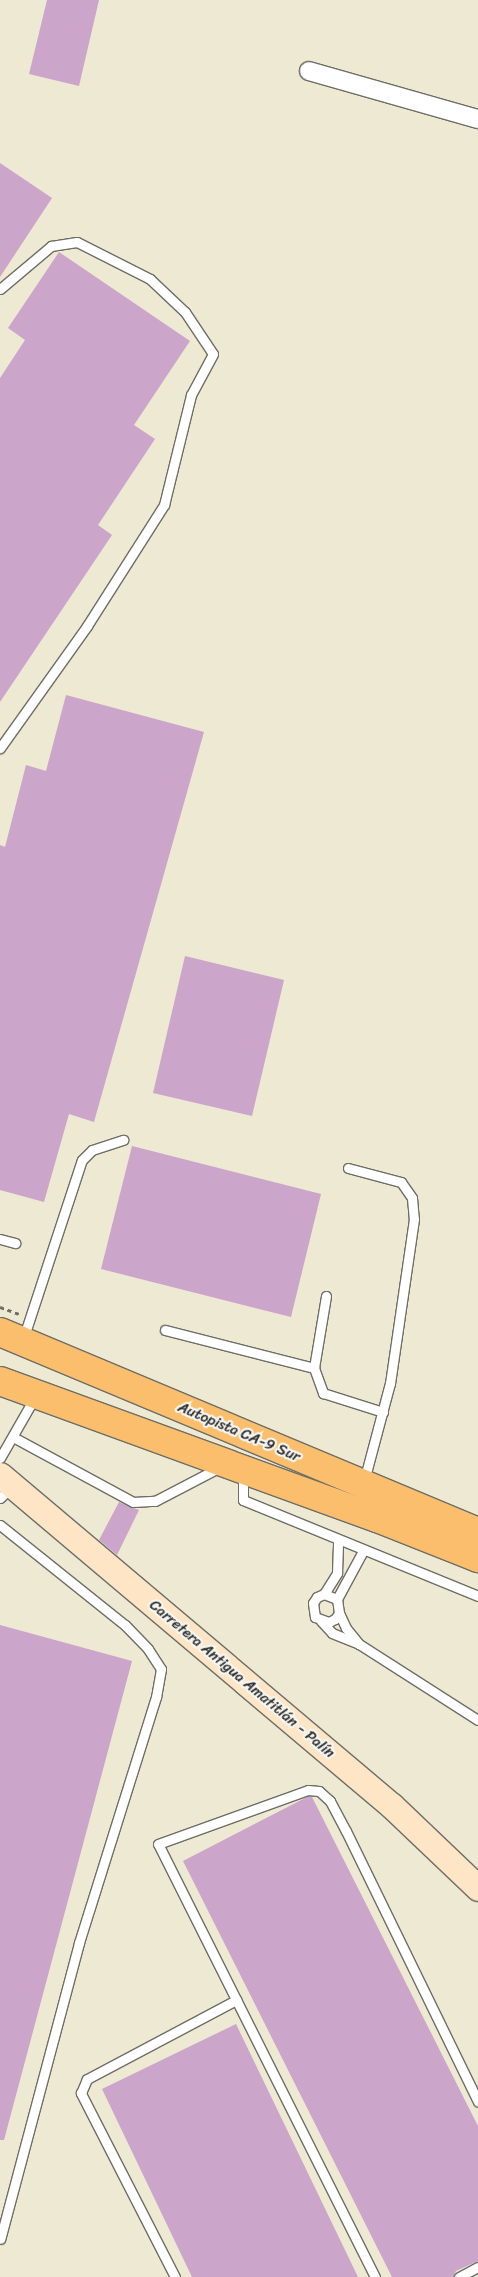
<!DOCTYPE html>
<html>
<head>
<meta charset="utf-8">
<style>
  body { margin:0 }
  #map { position:relative; width:478px; height:2277px; overflow:hidden; background:#ede9d3; font-family:Sriracha,sans-serif }
  div>[style] { position:absolute }
  [style*='--x'] { left:calc(var(--x)*1px); top:calc(var(--y)*1px); width:calc(var(--w)*1px); rotate:calc(var(--a)*1deg) }
  .building>* { inset:0; background:#cca5ca }
  .path>* { height:3px; margin-top:-1.5px; transform-origin:0; background:repeating-linear-gradient(90deg,#6f6e66 0 4px,transparent 0 8px) }
  .roads { filter:drop-shadow(1px 0 #6f6e66) drop-shadow(-1px 0 #6f6e66) drop-shadow(0 1px #6f6e66) drop-shadow(0 -1px #6f6e66) }
  .lane>* { height:9px; margin:-4.5px; padding:0 4.5px; transform-origin:4.5px; border-radius:4.5px; background:#fff }
  .street>* { height:18px; margin:-9px; padding:0 9px; transform-origin:9px; border-radius:9px; background:#fff }
  .secondary>* { height:25px; margin:-12.5px; padding:0 12.5px; transform-origin:12.5px; border-radius:12.5px; background:#fde5c5 }
  .highway>* { height:28px; margin:-14px; padding:0 14px; transform-origin:14px; border-radius:14px; background:#fabe6d }
  span { translate:-50% -50%; white-space:nowrap; text-align:center; line-height:1.15; -webkit-text-stroke:4.5px #f6f6f2; paint-order:stroke }
  .street-label { font-size:15px; color:#2b2b2b }
</style>
</head>
<body>
<div id="map">
  <div class="building">
    <i style="clip-path:polygon(47px 0,99px 0,79px 86px,29px 74px)"></i>
    <i style="clip-path:polygon(0 163px,52px 198px,0 277px)"></i>
    <i style="clip-path:polygon(59px 252px,190px 341px,134px 425px,155px 439px,98px 525px,112px 535px,0 702px,0 378px,25px 340px,8px 328px)"></i>
    <i style="clip-path:polygon(66px 695px,204px 732px,94px 1122px,69px 1114px,44px 1202px,0 1190px,0 845px,5px 847px,26px 765px,46px 771px)"></i>
    <i style="clip-path:polygon(185px 956px,284px 980px,252px 1116px,153px 1093px)"></i>
    <i style="clip-path:polygon(132px 1146px,321px 1194px,291px 1317px,101px 1269px)"></i>
    <i style="clip-path:polygon(119px 1502px,139px 1510px,117px 1555px,99px 1540px)"></i>
    <i style="clip-path:polygon(0 1625px,132px 1661px,4px 2140px,0 2140px)"></i>
    <i style="clip-path:polygon(309px 1796px,312px 1797px,478px 2126px,478px 2261px,456px 2271px,453px 2277px,392px 2277px,183px 1861px)"></i>
    <i style="clip-path:polygon(236px 2024px,358px 2277px,192px 2277px,102px 2089px)"></i>
  </div>
  <div class="path">
    <i style="--x:0;--y:1307;--w:20;--a:20"></i>
  </div>
  <div class="roads">
    <div class="lane">
      <i style="--x:0;--y:289;--w:67;--a:-40.1"></i>
      <i style="--x:51;--y:246;--w:26;--a:-9"></i>
      <i style="--x:77;--y:242;--w:82;--a:26.9"></i>
      <i style="--x:150;--y:279;--w:48;--a:43.3"></i>
      <i style="--x:185;--y:312;--w:50;--a:56.3"></i>
      <i style="--x:213;--y:354;--w:47;--a:118.2"></i>
      <i style="--x:191;--y:395;--w:113;--a:103.8"></i>
      <i style="--x:164;--y:505;--w:143;--a:122.5"></i>
      <i style="--x:87;--y:626;--w:150;--a:125.5"></i>
      <i style="--x:348;--y:1168;--w:55;--a:14.8"></i>
      <i style="--x:401;--y:1182;--w:19;--a:55"></i>
      <i style="--x:412;--y:1198;--w:21;--a:85"></i>
      <i style="--x:414;--y:1219;--w:166;--a:98.3"></i>
      <i style="--x:390;--y:1383;--w:101;--a:104.9"></i>
      <i style="--x:0;--y:1239;--w:16;--a:15"></i>
      <i style="--x:326;--y:1296;--w:73;--a:99.5"></i>
      <i style="--x:314;--y:1368;--w:27;--a:70"></i>
      <i style="--x:323;--y:1393;--w:63;--a:17.6"></i>
      <i style="--x:165;--y:1330;--w:154;--a:14.3"></i>
      <i style="--x:23;--y:1339;--w:188;--a:-71.8"></i>
      <i style="--x:82;--y:1160;--w:14;--a:-45"></i>
      <i style="--x:92;--y:1150;--w:33;--a:-18"></i>
      <i style="--x:13;--y:1437;--w:136;--a:28.4"></i>
      <i style="--x:133;--y:1502;--w:22;--a:-3"></i>
      <i style="--x:155;--y:1501;--w:73;--a:-27.6"></i>
      <i style="--x:0;--y:1458;--w:70;--a:-60.2"></i>
      <i style="--x:243;--y:1472;--w:28;--a:90"></i>
      <i style="--x:243;--y:1500;--w:254;--a:22.2"></i>
      <i style="--x:0;--y:1498;--w:17;--a:-45"></i>
      <i style="--x:0;--y:1525;--w:160;--a:38.7"></i>
      <i style="--x:125;--y:1625;--w:33;--a:46"></i>
      <i style="--x:148;--y:1649;--w:24;--a:57"></i>
      <i style="--x:161;--y:1669;--w:28;--a:100"></i>
      <i style="--x:156;--y:1697;--w:258;--a:107.4"></i>
      <i style="--x:79;--y:1943;--w:306;--a:104.9"></i>
      <i style="--x:324;--y:1594;--w:25;--a:-58"></i>
      <i style="--x:337;--y:1573;--w:32;--a:-88"></i>
      <i style="--x:337;--y:1599;--w:14;--a:-159"></i>
      <i style="--x:324;--y:1594;--w:8;--a:157"></i>
      <i style="--x:317;--y:1597;--w:7;--a:124"></i>
      <i style="--x:313;--y:1603;--w:14;--a:82"></i>
      <i style="--x:315;--y:1617;--w:15;--a:20"></i>
      <i style="--x:329;--y:1622;--w:7;--a:-27"></i>
      <i style="--x:335;--y:1619;--w:7;--a:-56"></i>
      <i style="--x:339;--y:1613;--w:14;--a:-98"></i>
      <i style="--x:337;--y:1599;--w:55;--a:-61.6"></i>
      <i style="--x:339;--y:1613;--w:17;--a:65"></i>
      <i style="--x:346;--y:1628;--w:21;--a:51"></i>
      <i style="--x:359;--y:1644;--w:141;--a:32.6"></i>
      <i style="--x:321;--y:1621;--w:16;--a:47"></i>
      <i style="--x:332;--y:1633;--w:29;--a:22"></i>
      <i style="--x:175;--y:2277;--w:207;--a:-117.1"></i>
      <i style="--x:81;--y:2093;--w:15;--a:-67"></i>
      <i style="--x:87;--y:2079;--w:169;--a:-27.9"></i>
      <i style="--x:375;--y:2277;--w:484;--a:-116.6"></i>
      <i style="--x:158;--y:1844;--w:159;--a:-19.8"></i>
      <i style="--x:308;--y:1790;--w:11;--a:5"></i>
      <i style="--x:319;--y:1791;--w:15;--a:42"></i>
      <i style="--x:330;--y:1801;--w:34;--a:62"></i>
      <i style="--x:346;--y:1831;--w:301;--a:64"></i>
      <i style="--x:459;--y:2277;--w:21;--a:-28"></i>
    </div>
    <div class="street">
      <i style="--x:309;--y:71;--w:176;--a:15.9"></i>
    </div>
    <div class="secondary">
      <i style="--x:0;--y:1475;--w:513;--a:40.18"></i>
      <i style="--x:392;--y:1806;--w:119;--a:43.6"></i>
    </div>
    <div class="highway">
      <i style="--x:0;--y:1332;--w:518;--a:22.7"></i>
      <i style="--x:0;--y:1381;--w:401;--a:20"></i>
      <i style="--x:377;--y:1518;--w:109;--a:21.6"></i>
    </div>
  </div>
  <div class="street-label">
    <span style="left:239px;top:1432px;rotate:23deg">Autopista CA-9 Sur</span>
    <span style="left:242px;top:1679px;rotate:40deg">Carretera Antigua Amatitlán - Palín</span>
  </div>
</div>
</body>
</html>
